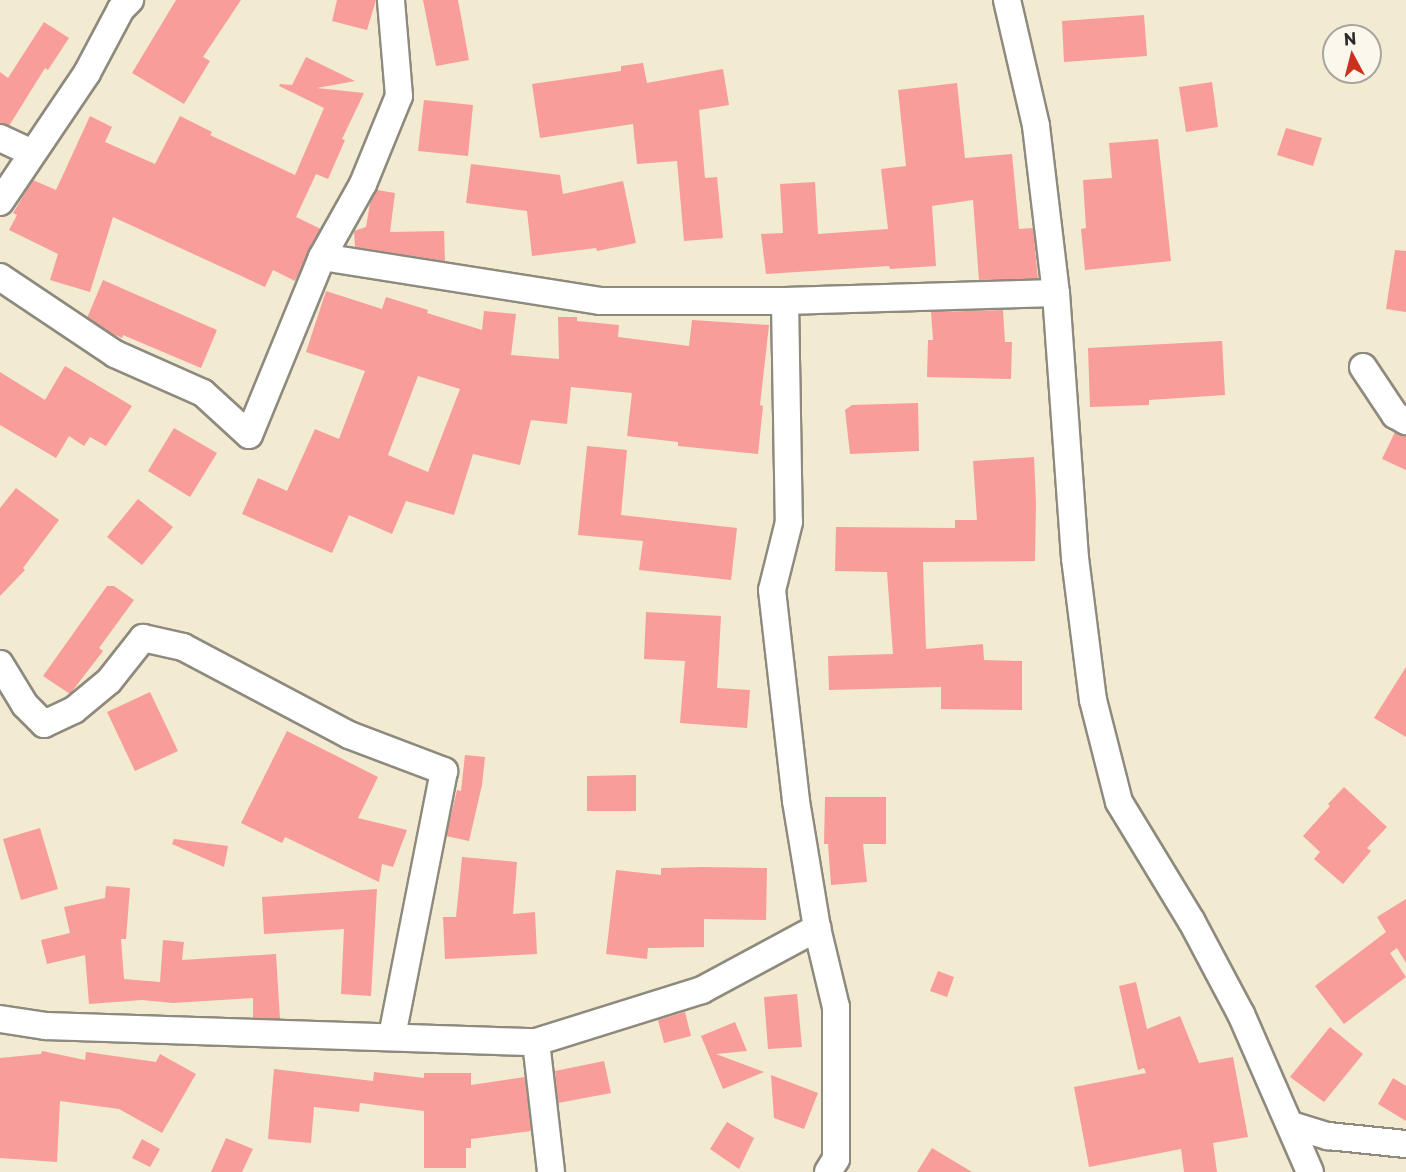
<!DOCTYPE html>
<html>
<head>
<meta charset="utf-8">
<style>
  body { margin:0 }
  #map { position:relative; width:1406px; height:1172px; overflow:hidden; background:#f2ead1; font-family:"Playpen Sans",sans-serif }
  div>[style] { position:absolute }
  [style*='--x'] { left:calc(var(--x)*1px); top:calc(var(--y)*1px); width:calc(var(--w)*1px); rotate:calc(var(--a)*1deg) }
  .building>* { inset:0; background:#f89d9a }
  .roads { filter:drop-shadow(2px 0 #8e8a7e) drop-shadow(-2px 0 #8e8a7e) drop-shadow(0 2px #8e8a7e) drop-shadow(0 -2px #8e8a7e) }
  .minor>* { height:26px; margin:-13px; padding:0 13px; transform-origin:13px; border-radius:13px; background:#fff }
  span { translate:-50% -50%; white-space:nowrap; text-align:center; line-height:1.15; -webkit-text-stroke:4.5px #fbf7ec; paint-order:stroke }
  .north { position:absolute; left:1322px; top:24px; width:60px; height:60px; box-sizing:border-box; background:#fbf7ec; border:2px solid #a8a59f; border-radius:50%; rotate:353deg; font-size:16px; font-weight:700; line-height:24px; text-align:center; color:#2b2b2b }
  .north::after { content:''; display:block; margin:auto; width:21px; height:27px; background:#c8321e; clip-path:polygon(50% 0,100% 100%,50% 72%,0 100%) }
</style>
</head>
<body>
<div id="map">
  <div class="building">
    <i style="clip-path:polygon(176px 0,241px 0,203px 57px,210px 61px,184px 104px,132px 73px)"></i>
    <i style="clip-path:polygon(337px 0,376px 0,367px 30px,332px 21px)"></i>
    <i style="clip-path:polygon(423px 0,458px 0,469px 60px,436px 66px)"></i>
    <i style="clip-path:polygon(1144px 15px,1147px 56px,1064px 62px,1062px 21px)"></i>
    <i style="clip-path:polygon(44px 22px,69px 38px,48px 70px,45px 68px,9px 126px,0 123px,0 72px,8px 78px)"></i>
    <i style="clip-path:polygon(306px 57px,355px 81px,317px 88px,364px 93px,342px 139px,345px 140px,328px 179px,316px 174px,296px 217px,321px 229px,295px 281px,273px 270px,265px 287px,113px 217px,90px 292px,50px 280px,58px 254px,9px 230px,17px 215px,13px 213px,33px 180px,56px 190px,90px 116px,112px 127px,105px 142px,155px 164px,180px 116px,212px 132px,210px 135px,295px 175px,324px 108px,279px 86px,280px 84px,292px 85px)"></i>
    <i style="clip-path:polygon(643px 63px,647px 83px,723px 69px,729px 105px,699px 110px,705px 178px,717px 177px,723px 238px,684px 241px,677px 161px,637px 164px,633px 124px,540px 138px,532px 84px,621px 71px,621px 66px)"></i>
    <i style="clip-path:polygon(1212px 82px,1218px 127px,1186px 132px,1179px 87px)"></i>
    <i style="clip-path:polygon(957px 83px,965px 158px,1012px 154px,1019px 229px,1033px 228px,1038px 279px,979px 280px,973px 200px,932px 206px,936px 266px,890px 269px,889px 266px,766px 274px,761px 234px,783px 233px,780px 184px,815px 182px,818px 234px,888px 229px,881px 169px,906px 166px,898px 90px)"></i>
    <i style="clip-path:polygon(424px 100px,473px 105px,468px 156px,418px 151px)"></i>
    <i style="clip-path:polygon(1286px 128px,1322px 138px,1313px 166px,1277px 155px)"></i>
    <i style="clip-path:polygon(1158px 139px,1171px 261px,1085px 270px,1081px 229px,1086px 228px,1083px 180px,1112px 178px,1109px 143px)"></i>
    <i style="clip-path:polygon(471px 164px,560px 175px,563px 194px,623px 181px,636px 243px,597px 251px,596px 248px,532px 256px,527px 211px,466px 203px)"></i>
    <i style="clip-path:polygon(377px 190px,395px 193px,390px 232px,444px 231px,445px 261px,355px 247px,354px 231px,366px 227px,370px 203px)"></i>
    <i style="clip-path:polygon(1395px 250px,1406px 251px,1406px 312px,1386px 309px)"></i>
    <i style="clip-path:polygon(103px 280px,217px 330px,201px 368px,123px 335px,122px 338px,113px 334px,87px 318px)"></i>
    <i style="clip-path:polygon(evenodd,326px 291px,382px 309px,386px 297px,428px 310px,427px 313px,482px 330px,484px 311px,516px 314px,511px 355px,559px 359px,558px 317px,577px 317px,577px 321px,619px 325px,618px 337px,689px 346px,692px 320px,769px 325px,760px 405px,763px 406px,758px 454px,678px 446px,678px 442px,627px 436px,632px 393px,571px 387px,567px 424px,531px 420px,520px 465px,473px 454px,454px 515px,406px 501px,392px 534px,349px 515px,332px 553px,242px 514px,258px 478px,287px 491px,315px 429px,339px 439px,365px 371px,306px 352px,326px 291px,418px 376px,460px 389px,428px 472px,388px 455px,418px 376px)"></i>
    <i style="clip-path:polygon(1003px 310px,1005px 342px,1012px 342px,1011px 379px,927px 377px,928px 340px,933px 340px,931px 312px)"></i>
    <i style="clip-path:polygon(1222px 341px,1225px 395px,1149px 400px,1149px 405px,1090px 407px,1088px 348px)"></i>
    <i style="clip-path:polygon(65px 366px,132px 406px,106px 446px,90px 437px,84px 446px,69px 436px,56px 458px,0 425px,0 372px,45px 400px)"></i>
    <i style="clip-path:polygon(918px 403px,919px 451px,850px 454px,845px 410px,852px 405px)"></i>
    <i style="clip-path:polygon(174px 428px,217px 453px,190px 497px,148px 471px)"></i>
    <i style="clip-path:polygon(1395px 432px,1406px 436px,1406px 470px,1382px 459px)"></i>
    <i style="clip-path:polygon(587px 446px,627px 450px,621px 515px,737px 528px,731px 580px,639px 570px,643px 541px,578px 535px)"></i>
    <i style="clip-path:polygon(1034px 457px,1036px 503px,1035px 561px,923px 562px,926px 649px,983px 644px,984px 660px,1022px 661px,1022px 710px,941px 709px,941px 687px,829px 690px,828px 656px,893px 654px,887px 572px,835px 571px,836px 527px,955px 528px,955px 520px,977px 520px,973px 461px)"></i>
    <i style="clip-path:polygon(16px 488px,59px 520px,23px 568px,25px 570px,0 596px,0 508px)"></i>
    <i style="clip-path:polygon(138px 499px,173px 527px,142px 565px,107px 537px)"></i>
    <i style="clip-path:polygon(107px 586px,114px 586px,134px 600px,99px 648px,103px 651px,70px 694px,43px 676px)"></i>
    <i style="clip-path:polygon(646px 612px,721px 616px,717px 688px,750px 690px,747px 728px,680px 723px,685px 661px,644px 659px)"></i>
    <i style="clip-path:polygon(1406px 667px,1406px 737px,1374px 718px)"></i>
    <i style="clip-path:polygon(150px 692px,178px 751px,135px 771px,107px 712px)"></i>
    <i style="clip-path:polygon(287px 731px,378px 777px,358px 818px,407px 830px,393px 867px,382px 864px,379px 882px,285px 837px,282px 843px,241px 823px)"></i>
    <i style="clip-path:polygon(465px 755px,485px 757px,482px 785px,469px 841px,446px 836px,457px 790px,461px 791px)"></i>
    <i style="clip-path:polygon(636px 775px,636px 811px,587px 811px,587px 776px)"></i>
    <i style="clip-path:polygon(1344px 787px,1387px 827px,1367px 848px,1371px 851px,1343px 884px,1314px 859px,1320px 852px,1303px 836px,1330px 806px,1328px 804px)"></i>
    <i style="clip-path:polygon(825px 797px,886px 797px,886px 844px,863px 844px,867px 882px,831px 885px,828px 844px,824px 844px)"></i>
    <i style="clip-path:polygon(40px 828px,58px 889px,21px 900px,3px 839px)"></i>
    <i style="clip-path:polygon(174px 839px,228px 846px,224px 867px,172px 844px)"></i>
    <i style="clip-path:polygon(462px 857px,517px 862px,513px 914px,535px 912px,537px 954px,445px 959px,443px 917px,456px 917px)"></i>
    <i style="clip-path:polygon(703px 867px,767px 868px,766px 920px,704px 919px,704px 947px,648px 948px,647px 959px,606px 954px,616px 870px,661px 875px,661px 868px)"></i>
    <i style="clip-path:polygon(106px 886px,130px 888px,126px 939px,121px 939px,124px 979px,160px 982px,163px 940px,184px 942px,182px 960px,276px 954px,280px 1019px,253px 1018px,253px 998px,173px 1003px,142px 1000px,89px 1004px,85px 955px,47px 964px,41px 940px,70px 933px,64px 907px,105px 898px)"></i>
    <i style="clip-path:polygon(377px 889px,371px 996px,341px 994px,344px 929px,264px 934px,262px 897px)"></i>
    <i style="clip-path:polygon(1406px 899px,1406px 963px,1397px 948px,1390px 953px,1406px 977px,1344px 1024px,1315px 986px,1386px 932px,1377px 917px)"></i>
    <i style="clip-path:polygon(938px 971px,954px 977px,947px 997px,930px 991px)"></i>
    <i style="clip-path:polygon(1136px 982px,1147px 1029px,1180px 1016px,1199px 1063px,1233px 1057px,1248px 1137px,1213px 1143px,1217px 1172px,1184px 1172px,1181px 1149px,1089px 1167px,1074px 1087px,1146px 1073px,1144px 1068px,1138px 1070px,1119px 986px)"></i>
    <i style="clip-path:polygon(797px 994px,802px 1047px,768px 1049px,764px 997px)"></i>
    <i style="clip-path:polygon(685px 1012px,691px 1036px,664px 1043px,658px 1020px)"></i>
    <i style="clip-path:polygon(735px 1022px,747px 1051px,716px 1054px,764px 1072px,723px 1089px,701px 1036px)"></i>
    <i style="clip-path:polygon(1330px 1027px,1363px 1054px,1324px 1102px,1290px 1077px)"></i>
    <i style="clip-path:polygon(42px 1051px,85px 1060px,86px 1052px,156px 1062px,160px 1054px,196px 1074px,162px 1133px,119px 1109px,60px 1101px,57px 1162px,0 1158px,0 1058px,41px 1054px)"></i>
    <i style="clip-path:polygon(604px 1061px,611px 1093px,558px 1103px,555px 1071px)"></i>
    <i style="clip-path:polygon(274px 1069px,373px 1081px,374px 1072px,424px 1078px,424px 1073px,471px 1073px,471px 1085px,525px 1077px,531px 1131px,471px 1139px,471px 1148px,466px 1148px,466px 1168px,424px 1168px,424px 1111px,360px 1103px,359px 1112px,314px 1107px,311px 1143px,268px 1139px)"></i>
    <i style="clip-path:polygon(771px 1075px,818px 1093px,804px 1129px,774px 1118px)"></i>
    <i style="clip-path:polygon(1393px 1078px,1406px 1086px,1406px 1121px,1378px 1104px)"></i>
    <i style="clip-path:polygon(727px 1122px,754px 1138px,739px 1169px,710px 1149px)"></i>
    <i style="clip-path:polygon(226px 1138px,253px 1149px,242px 1172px,211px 1172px)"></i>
    <i style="clip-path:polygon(142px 1139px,160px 1149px,150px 1167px,132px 1158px)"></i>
    <i style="clip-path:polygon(932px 1148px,972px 1172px,917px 1172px)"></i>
  </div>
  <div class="roads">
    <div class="minor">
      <i style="--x:1007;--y:0;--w:129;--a:77"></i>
      <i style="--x:1036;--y:126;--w:168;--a:83.2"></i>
      <i style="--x:1056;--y:293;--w:266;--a:85.9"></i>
      <i style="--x:1075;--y:558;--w:143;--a:82.8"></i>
      <i style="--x:1093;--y:700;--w:105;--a:75.7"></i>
      <i style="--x:1119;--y:802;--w:140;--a:58.7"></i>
      <i style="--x:1192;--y:922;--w:104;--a:62"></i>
      <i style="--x:1241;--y:1014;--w:172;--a:66.4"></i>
      <i style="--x:0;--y:138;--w:35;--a:25"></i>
      <i style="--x:0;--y:202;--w:156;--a:-56"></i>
      <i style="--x:87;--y:73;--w:72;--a:-62"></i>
      <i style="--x:121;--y:9;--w:13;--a:-45"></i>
      <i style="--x:322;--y:257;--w:281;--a:9"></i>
      <i style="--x:600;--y:301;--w:185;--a:0"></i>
      <i style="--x:785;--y:301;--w:271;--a:-1.7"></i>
      <i style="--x:0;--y:277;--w:138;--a:33.8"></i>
      <i style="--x:115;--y:354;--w:96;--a:23.9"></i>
      <i style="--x:203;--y:393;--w:62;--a:42.4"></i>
      <i style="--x:249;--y:435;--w:192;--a:-67.7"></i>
      <i style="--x:322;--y:257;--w:84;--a:-60.7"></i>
      <i style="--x:363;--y:184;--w:95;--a:-67.8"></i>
      <i style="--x:399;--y:96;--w:96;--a:-94.8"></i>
      <i style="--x:785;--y:301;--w:221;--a:89"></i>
      <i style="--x:789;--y:522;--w:70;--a:104"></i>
      <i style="--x:772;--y:590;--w:212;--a:83.5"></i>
      <i style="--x:796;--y:801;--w:129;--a:80.6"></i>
      <i style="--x:817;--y:928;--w:81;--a:76.5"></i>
      <i style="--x:836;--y:1007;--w:152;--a:90"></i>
      <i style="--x:836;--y:1159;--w:15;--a:122"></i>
      <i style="--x:1363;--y:367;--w:58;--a:56.3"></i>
      <i style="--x:1395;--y:415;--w:13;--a:29"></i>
      <i style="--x:0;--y:664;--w:48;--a:58.6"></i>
      <i style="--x:25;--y:705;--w:27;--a:45"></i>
      <i style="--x:44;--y:724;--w:33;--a:-25"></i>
      <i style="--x:74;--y:710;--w:45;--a:-39.6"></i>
      <i style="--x:109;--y:681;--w:55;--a:-51.7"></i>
      <i style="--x:143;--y:638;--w:41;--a:12.7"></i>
      <i style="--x:183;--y:647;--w:188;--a:27.9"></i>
      <i style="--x:349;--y:735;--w:102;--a:20.8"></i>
      <i style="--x:444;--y:771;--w:269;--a:101.1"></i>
      <i style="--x:0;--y:1019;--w:47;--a:8.7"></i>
      <i style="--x:46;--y:1026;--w:490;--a:1.9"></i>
      <i style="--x:536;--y:1042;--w:174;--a:-17.4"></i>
      <i style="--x:702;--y:990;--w:131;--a:-28.3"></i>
      <i style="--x:536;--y:1042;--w:131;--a:83.4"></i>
      <i style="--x:1291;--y:1125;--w:39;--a:17"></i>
      <i style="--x:1328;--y:1136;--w:78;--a:5.9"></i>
    </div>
  </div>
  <div class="north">N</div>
</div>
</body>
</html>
